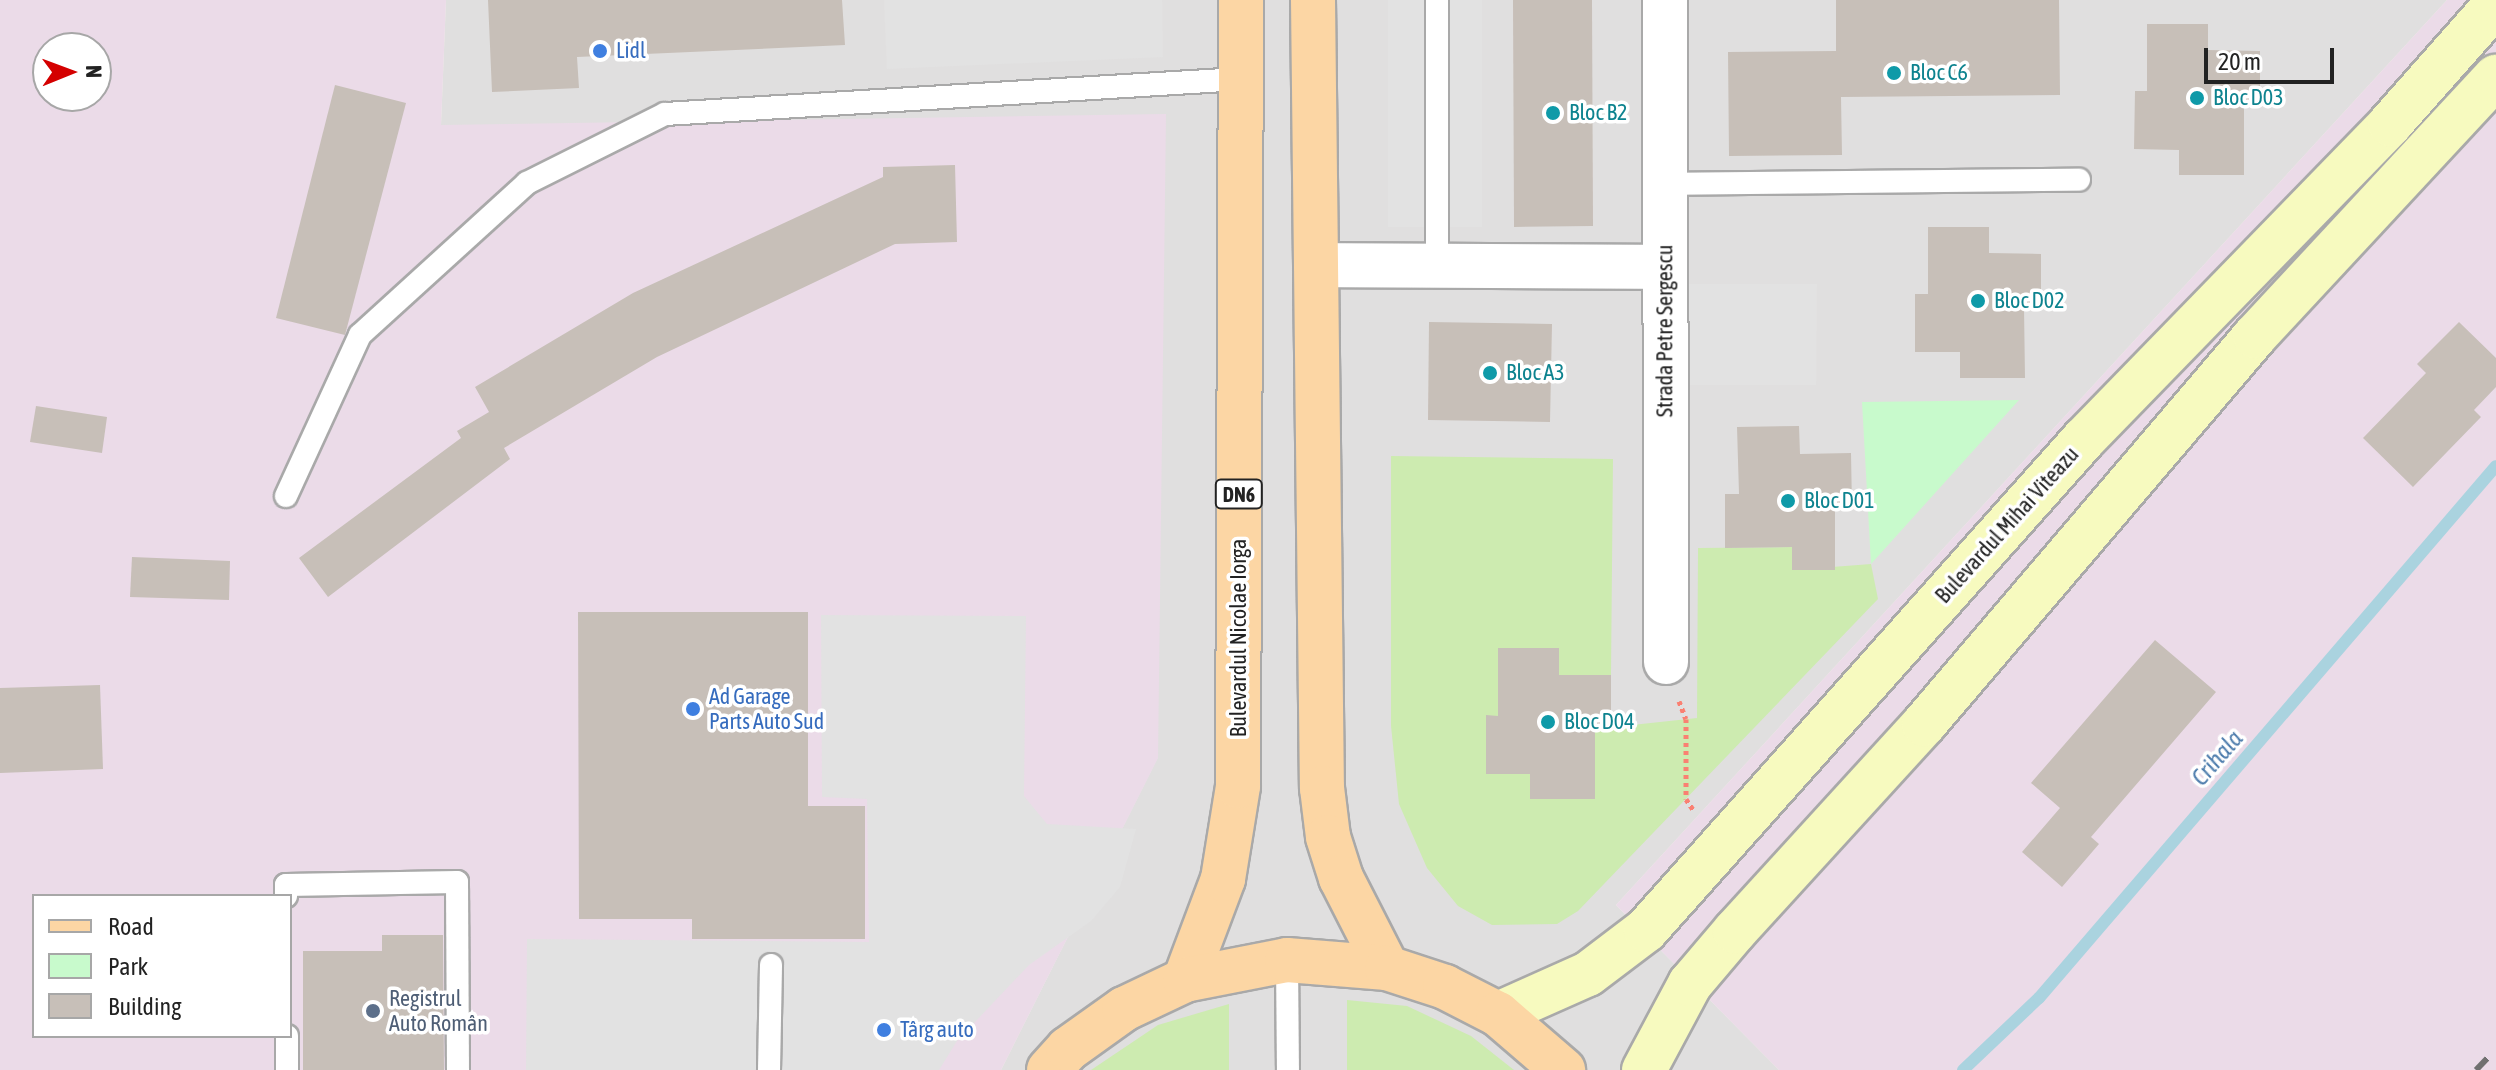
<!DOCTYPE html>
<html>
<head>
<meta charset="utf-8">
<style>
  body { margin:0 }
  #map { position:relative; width:2496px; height:1070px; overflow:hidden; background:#f2efe9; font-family:"Asap Condensed",sans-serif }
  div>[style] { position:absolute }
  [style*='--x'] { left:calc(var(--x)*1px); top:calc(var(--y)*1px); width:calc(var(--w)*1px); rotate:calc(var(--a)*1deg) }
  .residential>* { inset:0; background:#e0dfdf }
  .industrial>* { inset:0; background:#ebdbe8 }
  .grass>* { inset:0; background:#cdebb0 }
  .park>* { inset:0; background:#c8facc }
  .parking>* { inset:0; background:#e2e2e2 }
  .stream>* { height:12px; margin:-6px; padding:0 6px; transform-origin:6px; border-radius:6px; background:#aad3df }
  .building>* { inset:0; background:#c7bfb8 }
  .path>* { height:5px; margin-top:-2.5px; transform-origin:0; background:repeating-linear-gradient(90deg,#fa8072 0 4px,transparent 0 8px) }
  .roads { filter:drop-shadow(2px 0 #a9a9a9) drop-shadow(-2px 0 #a9a9a9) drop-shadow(0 2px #a9a9a9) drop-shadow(0 -2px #a9a9a9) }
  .lane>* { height:22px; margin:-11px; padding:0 11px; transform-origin:11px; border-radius:11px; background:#fff }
  .street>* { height:44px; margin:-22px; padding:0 22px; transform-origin:22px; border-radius:22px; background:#fff }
  .secondary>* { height:44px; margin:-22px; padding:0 22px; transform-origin:22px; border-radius:22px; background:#f7fabf }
  .primary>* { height:44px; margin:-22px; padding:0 22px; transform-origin:22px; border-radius:22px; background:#fcd6a4 }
  .rail>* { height:6px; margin-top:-3px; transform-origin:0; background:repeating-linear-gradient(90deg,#707070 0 16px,transparent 0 32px) }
  .dots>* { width:22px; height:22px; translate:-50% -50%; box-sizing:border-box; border:4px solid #fff; border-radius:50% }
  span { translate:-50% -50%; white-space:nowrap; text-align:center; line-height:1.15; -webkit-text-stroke:7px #fff; paint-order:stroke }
  .shield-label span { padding:2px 6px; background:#fff; border:2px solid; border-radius:6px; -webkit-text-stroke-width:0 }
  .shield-label { font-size:20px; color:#222; font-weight:700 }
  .shop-label { font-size:22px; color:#366cbe }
  .left { translate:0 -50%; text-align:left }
  .culture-label { font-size:22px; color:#0d838f }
  .street-label { font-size:22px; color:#222 }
  .service-label { font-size:22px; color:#4e5e75 }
  .water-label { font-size:24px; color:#4a7aab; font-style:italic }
  .legend { position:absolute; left:32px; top:894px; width:260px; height:144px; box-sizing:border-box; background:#fff; border:2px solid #a7a7a7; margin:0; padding:10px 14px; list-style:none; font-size:24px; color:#222 }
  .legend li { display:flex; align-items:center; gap:16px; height:40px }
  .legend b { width:40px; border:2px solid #a7a7a7 }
  .north { position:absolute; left:32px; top:32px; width:80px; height:80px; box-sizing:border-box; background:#fff; border:2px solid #a7a7a7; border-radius:50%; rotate:89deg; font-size:22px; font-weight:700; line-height:32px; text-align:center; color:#222 }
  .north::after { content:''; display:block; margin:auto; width:28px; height:36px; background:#d40000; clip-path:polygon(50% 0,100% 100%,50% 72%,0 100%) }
  .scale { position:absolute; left:2204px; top:48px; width:130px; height:36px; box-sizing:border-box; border:4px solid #222; border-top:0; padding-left:10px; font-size:24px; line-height:28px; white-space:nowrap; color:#222; -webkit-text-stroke:6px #fff; paint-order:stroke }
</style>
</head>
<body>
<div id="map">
  <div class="residential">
    <i style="clip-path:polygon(446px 0,2447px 0,1616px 905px,1779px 1070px,1001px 1070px,1158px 757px,441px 125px)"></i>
  </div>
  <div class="industrial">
    <i style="clip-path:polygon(evenodd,0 0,446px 0,441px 125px,1166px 114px,1158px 758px,1001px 1070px,0 1070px,0 0,48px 48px,96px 48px,96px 96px,48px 96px,48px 48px,0 0,34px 896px,290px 896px,290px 1036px,34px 1036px,34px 896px)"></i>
    <i style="clip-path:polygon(2447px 0,2496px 0,2496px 1070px,1779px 1070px,1616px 905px)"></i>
  </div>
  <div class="grass">
    <i style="clip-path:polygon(1391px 456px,1613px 459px,1611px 675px,1559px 675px,1559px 648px,1498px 716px,1486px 716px,1486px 773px,1530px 774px,1530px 798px,1595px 798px,1595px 729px,1697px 718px,1698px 548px,1792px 547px,1793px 570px,1871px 564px,1878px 599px,1578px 911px,1557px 924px,1492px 925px,1458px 906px,1427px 868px,1399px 804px,1391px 726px)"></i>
    <i style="clip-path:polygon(1347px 1000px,1407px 1006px,1471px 1036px,1514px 1070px,1347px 1070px)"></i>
    <i style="clip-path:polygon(1229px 1004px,1229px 1070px,1091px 1070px,1158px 1025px)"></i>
  </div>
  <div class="park">
    <i style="clip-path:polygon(2019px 400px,1871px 564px,1862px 402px)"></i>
  </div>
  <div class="parking">
    <i style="clip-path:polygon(884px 0,1162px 0,1163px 57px,887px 69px)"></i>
    <i style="clip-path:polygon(1388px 0,1482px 0,1482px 227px,1388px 227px)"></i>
    <i style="clip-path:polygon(1665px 284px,1817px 284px,1816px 385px,1665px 385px)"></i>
    <i style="clip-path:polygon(821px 615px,1026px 616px,1024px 796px,1047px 824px,1136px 829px,1120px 887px,1091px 921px,1029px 965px,957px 1041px,939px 1070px,526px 1070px,527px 939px,869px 942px,867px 799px,822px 797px)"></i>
  </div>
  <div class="stream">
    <i style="--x:1963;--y:1070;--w:105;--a:-43.5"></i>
    <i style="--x:2039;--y:998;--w:701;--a:-49.34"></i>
  </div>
  <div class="building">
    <i style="clip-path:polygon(488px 0,842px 0,845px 45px,577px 57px,579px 88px,492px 92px)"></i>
    <i style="clip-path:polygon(1513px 0,1592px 0,1593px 226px,1514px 227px)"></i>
    <i style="clip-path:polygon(1836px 0,2059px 0,2060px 95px,1841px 97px,1842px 155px,1729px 156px,1728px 52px,1836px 51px)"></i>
    <i style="clip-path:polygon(2147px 24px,2208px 24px,2208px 50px,2260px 51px,2260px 104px,2244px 105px,2244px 175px,2179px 175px,2179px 150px,2134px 149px,2135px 91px,2147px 91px)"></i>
    <i style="clip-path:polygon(335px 85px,406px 103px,345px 335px,276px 318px)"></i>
    <i style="clip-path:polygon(955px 165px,957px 242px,895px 244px,657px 357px,504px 448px,510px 459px,328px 597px,299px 558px,461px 438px,457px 431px,489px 412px,475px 387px,633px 293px,883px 177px,883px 167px)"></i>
    <i style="clip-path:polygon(1928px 227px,1989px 227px,1989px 253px,2041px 254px,2041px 307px,2024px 307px,2025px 378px,1960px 378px,1960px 352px,1915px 352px,1915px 294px,1928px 294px)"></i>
    <i style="clip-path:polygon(1429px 322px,1552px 324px,1550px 422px,1428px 420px)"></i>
    <i style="clip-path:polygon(2459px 322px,2496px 358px,2496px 387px,2474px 410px,2481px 417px,2413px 487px,2363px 438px,2426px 373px,2417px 364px)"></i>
    <i style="clip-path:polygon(36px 406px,107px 417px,102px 453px,30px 442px)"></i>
    <i style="clip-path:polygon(1799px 426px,1800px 454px,1851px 453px,1852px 507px,1835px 508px,1835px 570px,1792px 570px,1792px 547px,1725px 548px,1725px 494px,1739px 494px,1737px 427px)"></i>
    <i style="clip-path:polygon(132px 557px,230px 561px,229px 600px,130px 597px)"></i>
    <i style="clip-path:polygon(578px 612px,808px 612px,808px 806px,865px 806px,865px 939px,692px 939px,692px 919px,579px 919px)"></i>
    <i style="clip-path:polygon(2155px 640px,2216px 692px,2091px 837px,2099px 844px,2062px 887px,2022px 852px,2060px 808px,2031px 783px)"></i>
    <i style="clip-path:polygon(1498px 648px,1559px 648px,1559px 675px,1611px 675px,1611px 729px,1595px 729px,1595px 799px,1530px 799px,1530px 774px,1486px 774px,1486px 715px,1498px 716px)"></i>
    <i style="clip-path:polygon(100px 685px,103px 769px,0 773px,0 688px)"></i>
    <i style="clip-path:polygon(382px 935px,443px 935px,444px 1070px,303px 1070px,303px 951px,382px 951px)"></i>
  </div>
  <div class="path">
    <i style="--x:1679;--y:701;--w:19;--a:69"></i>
    <i style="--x:1686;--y:719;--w:80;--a:90"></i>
    <i style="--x:1686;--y:799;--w:14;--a:56"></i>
  </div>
  <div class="roads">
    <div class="lane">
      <i style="--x:1437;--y:0;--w:266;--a:90"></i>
      <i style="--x:1664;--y:184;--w:415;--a:-0.6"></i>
      <i style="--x:286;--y:496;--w:177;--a:-65.3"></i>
      <i style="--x:360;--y:335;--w:226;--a:-42.3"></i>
      <i style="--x:527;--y:183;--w:154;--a:-26.6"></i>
      <i style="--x:665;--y:114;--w:577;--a:-3.48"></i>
      <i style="--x:286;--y:896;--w:11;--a:-90"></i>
      <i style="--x:286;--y:885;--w:171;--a:-1"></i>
      <i style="--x:457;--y:882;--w:188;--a:89.7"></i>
      <i style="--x:1287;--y:960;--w:110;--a:89.5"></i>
      <i style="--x:287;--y:1036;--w:34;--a:90"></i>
      <i style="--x:769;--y:1070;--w:105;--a:-88.9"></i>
    </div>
    <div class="street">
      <i style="--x:1665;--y:0;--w:662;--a:89.91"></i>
      <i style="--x:1316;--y:265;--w:349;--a:0.3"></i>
    </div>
    <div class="secondary">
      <i style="--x:1498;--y:1014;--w:98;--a:-24"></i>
      <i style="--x:1588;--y:974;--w:73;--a:-37.2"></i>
      <i style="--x:1646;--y:930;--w:658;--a:-48.27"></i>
      <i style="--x:2084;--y:439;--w:439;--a:-45.8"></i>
      <i style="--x:2390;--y:124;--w:160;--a:-48.5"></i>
      <i style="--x:1644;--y:1070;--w:98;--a:-61.9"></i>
      <i style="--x:1690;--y:984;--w:70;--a:-49.7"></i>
      <i style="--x:1735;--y:931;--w:280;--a:-47.6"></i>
      <i style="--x:1924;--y:724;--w:510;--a:-49.53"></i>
      <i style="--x:2255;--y:336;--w:354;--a:-47.1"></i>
    </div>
    <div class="primary">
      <i style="--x:1313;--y:0;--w:788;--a:89.35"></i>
      <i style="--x:1322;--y:788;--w:49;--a:83"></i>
      <i style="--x:1328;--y:837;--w:43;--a:72.4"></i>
      <i style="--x:1341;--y:878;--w:101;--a:62.9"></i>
      <i style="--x:1185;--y:980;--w:108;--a:-69.4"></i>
      <i style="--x:1223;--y:879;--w:94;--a:-80.8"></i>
      <i style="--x:1238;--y:786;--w:786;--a:-89.78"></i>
      <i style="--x:1049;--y:1070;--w:28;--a:-48"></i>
      <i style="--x:1068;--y:1049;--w:69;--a:-35.5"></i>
      <i style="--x:1124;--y:1009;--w:68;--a:-25.4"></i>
      <i style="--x:1185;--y:980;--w:104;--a:-11.1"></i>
      <i style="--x:1287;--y:960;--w:100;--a:4.6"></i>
      <i style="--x:1387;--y:968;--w:61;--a:18.1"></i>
      <i style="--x:1445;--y:987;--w:59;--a:27"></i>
      <i style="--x:1498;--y:1014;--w:86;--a:40.7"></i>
    </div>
  </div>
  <div class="rail">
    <i style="--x:2476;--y:1070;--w:29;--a:-46"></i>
  </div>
  <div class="dots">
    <i style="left:600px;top:51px;background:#3f7fe0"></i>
    <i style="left:1894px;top:73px;background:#0f9aa8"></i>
    <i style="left:2197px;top:98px;background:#0f9aa8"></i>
    <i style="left:1553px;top:113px;background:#0f9aa8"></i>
    <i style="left:1978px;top:301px;background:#0f9aa8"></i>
    <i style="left:1490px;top:373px;background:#0f9aa8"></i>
    <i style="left:1788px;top:501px;background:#0f9aa8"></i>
    <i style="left:693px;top:709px;background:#3f7fe0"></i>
    <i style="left:1548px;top:722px;background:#0f9aa8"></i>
    <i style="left:373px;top:1011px;background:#5c6f8a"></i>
    <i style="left:884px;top:1030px;background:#3f7fe0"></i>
  </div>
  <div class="shield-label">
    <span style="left:1239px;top:494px">DN6</span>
  </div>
  <div class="shop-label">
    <span class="left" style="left:616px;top:51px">Lidl</span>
    <span class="left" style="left:709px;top:709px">Ad Garage<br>Parts Auto Sud</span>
    <span class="left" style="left:900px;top:1030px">Târg auto</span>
  </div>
  <div class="culture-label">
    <span class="left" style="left:1910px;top:73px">Bloc C6</span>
    <span class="left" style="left:2213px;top:98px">Bloc D03</span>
    <span class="left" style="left:1569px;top:113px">Bloc B2</span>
    <span class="left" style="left:1994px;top:301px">Bloc D02</span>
    <span class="left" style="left:1506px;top:373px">Bloc A3</span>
    <span class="left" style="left:1804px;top:501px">Bloc D01</span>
    <span class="left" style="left:1564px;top:722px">Bloc D04</span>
  </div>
  <div class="street-label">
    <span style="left:1665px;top:331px;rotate:-90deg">Strada Petre Sergescu</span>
    <span style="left:2007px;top:525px;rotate:-48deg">Bulevardul Mihai Viteazu</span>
    <span style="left:1239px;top:638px;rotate:-90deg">Bulevardul Nicolae Iorga</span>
  </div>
  <div class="service-label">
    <span class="left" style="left:389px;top:1011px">Registrul<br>Auto Român</span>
  </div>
  <div class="water-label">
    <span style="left:2217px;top:758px;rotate:-49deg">Crihala</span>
  </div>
  <ul class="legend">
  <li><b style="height:10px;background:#fcd6a4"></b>Road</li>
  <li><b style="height:22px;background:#c8facc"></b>Park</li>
  <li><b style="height:22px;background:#c7bfb8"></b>Building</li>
  </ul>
  <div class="north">N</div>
  <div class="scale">20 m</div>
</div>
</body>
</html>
